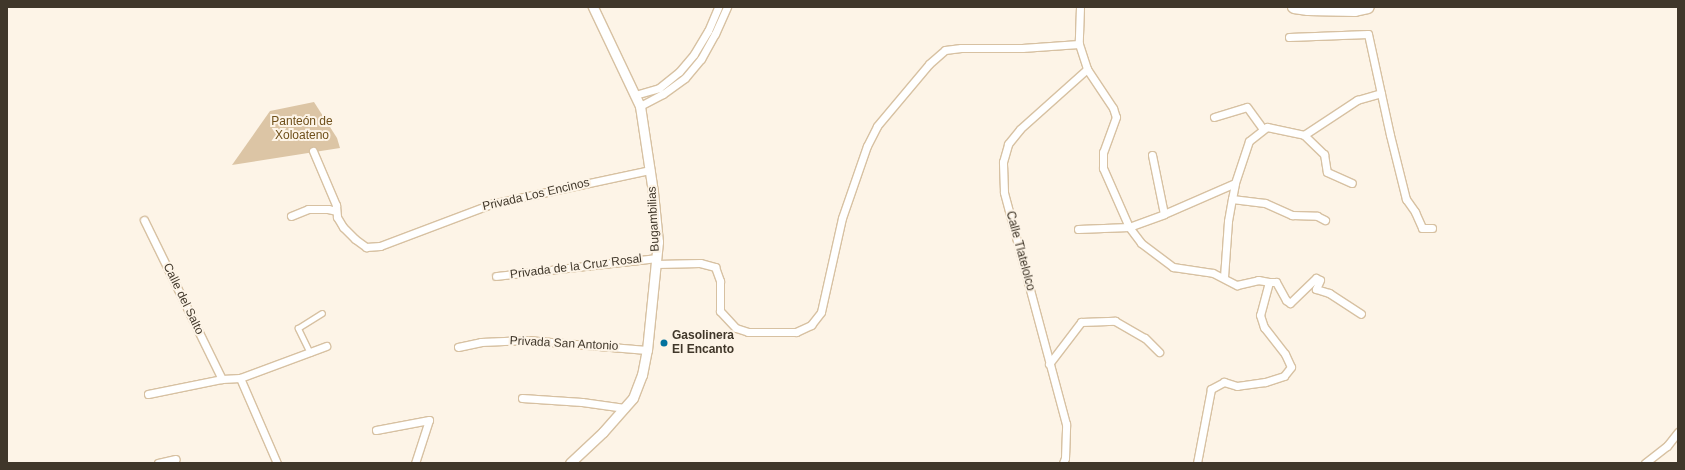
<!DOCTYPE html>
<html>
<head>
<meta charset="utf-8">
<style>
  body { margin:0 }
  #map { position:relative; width:1685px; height:470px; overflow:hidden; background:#fdf4e7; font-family:Helvetica,sans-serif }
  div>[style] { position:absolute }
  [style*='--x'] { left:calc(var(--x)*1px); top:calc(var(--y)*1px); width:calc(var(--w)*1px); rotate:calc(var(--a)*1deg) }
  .green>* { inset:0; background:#dcc5a5 }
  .roads { filter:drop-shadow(1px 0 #d7c1a2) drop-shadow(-1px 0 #d7c1a2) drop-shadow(0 1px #d7c1a2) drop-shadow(0 -1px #d7c1a2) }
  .pedestrian>* { height:5px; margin:-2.5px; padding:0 2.5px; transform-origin:2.5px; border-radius:2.5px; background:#fff }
  .minor>* { height:7px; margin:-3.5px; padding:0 3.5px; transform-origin:3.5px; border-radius:3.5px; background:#fff }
  .secondary>* { height:9px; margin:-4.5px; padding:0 4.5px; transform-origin:4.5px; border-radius:4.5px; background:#fff }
  .motorway>* { height:12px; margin:-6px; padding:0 6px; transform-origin:6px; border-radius:6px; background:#fff }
  .dots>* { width:11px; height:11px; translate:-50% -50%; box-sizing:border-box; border:2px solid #fdf4e7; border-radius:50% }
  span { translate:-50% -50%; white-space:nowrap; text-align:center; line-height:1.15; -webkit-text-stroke:4px #fdf4e7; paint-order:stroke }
  .park-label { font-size:12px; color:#6f501b }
  .street-label { font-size:12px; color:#40372a }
  .poi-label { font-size:12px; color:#40372a; font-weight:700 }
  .left { translate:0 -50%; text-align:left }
  .frame { position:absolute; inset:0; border:8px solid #40372a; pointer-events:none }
</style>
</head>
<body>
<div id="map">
  <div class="green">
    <i style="clip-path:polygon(314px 102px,337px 138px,340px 148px,232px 165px,270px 111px)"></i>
  </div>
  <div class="roads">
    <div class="pedestrian">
      <i style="--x:310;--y:353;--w:28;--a:-116"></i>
      <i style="--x:298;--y:328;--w:28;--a:-32"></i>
    </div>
    <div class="minor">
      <i style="--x:1080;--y:7;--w:37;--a:92"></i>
      <i style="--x:1079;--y:44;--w:26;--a:72"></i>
      <i style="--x:1087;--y:69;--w:47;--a:56.3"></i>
      <i style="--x:1113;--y:108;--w:9;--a:72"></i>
      <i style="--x:1116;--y:117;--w:37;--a:110"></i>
      <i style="--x:1103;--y:152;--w:16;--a:90"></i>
      <i style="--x:1103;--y:168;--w:64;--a:66.2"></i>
      <i style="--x:1129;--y:227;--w:20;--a:53"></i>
      <i style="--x:1141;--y:243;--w:40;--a:37"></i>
      <i style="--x:1173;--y:267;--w:40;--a:8.5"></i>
      <i style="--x:1213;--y:273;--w:27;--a:27"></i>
      <i style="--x:1237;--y:285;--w:22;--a:-13"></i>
      <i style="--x:1258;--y:280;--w:11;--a:10"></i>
      <i style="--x:1269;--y:282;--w:34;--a:105"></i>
      <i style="--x:1260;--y:315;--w:13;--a:72"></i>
      <i style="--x:1264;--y:327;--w:34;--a:52"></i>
      <i style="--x:1285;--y:354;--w:14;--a:65"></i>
      <i style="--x:1291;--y:367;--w:11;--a:128"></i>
      <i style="--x:1284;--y:376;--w:20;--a:162"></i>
      <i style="--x:1265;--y:382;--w:28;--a:172"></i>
      <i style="--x:1237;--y:386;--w:14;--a:-163"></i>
      <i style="--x:1224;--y:382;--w:15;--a:152"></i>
      <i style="--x:1211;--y:389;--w:75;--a:100.7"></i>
      <i style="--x:1289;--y:37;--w:79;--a:-2.2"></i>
      <i style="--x:1368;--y:34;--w:103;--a:77.7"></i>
      <i style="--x:1390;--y:135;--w:66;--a:76"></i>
      <i style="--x:1406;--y:199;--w:16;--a:55"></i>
      <i style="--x:1415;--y:212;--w:17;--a:66"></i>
      <i style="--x:1422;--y:228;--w:10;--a:0"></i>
      <i style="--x:635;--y:95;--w:25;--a:-16"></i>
      <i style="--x:659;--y:88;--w:26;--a:-39"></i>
      <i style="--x:679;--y:72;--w:23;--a:-50"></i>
      <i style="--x:694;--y:54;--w:27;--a:-59"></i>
      <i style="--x:708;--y:31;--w:26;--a:-67"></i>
      <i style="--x:640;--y:106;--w:26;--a:-28"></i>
      <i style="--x:663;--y:94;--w:27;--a:-36"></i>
      <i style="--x:685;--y:78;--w:25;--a:-50"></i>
      <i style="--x:701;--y:59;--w:29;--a:-61"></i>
      <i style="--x:715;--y:34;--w:30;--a:-66"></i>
      <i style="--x:1214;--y:117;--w:34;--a:-17"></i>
      <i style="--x:1247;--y:107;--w:27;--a:54"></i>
      <i style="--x:1304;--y:135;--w:28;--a:44"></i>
      <i style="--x:1324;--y:154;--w:18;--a:81"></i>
      <i style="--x:1327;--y:172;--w:27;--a:24"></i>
      <i style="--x:313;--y:151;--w:59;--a:66.9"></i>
      <i style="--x:336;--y:205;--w:12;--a:85"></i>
      <i style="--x:337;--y:217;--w:12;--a:59"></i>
      <i style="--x:343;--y:227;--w:17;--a:45"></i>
      <i style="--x:355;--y:239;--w:14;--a:36"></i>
      <i style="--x:366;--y:247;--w:14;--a:-4"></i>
      <i style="--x:380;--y:246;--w:119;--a:-20.7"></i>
      <i style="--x:491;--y:204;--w:163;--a:-12.1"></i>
      <i style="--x:1152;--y:155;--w:60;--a:78.5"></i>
      <i style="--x:1232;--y:199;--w:33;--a:7"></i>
      <i style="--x:1265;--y:203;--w:30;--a:24"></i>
      <i style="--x:1292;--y:215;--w:25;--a:2"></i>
      <i style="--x:1317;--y:216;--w:9;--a:27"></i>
      <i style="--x:291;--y:216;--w:18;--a:-22"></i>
      <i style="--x:308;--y:209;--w:20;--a:0"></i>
      <i style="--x:328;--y:209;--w:8;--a:14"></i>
      <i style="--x:144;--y:220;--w:177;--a:63.9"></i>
      <i style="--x:1078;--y:229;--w:51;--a:-2.2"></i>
      <i style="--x:1129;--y:227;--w:37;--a:-20"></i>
      <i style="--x:1164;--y:214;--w:77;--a:-23.6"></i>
      <i style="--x:656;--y:264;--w:44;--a:-1.3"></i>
      <i style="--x:700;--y:263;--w:16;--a:15"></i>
      <i style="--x:715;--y:267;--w:15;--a:70"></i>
      <i style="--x:720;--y:281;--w:30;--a:90"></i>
      <i style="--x:720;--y:311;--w:23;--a:47"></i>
      <i style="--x:736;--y:328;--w:13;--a:18"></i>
      <i style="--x:748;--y:332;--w:48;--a:0"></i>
      <i style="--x:796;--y:332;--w:17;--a:-25"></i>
      <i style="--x:811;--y:325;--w:16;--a:-52"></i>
      <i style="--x:821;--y:312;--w:96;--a:-77.4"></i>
      <i style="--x:842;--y:218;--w:76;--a:-70.9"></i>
      <i style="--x:867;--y:146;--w:22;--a:-63"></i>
      <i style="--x:877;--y:126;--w:81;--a:-50"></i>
      <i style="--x:929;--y:64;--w:21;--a:-41"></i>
      <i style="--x:945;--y:50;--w:16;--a:-7"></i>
      <i style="--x:961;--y:48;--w:61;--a:0"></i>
      <i style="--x:1022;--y:48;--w:57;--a:-4"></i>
      <i style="--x:496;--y:276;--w:161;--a:-6.4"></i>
      <i style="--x:1224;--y:277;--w:56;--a:-85.9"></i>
      <i style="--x:1228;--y:221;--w:22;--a:-80"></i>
      <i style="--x:1232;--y:199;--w:16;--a:-79"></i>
      <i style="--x:1235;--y:183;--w:44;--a:-71.6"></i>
      <i style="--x:1249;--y:141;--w:23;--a:-38"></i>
      <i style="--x:1267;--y:127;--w:38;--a:12"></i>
      <i style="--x:1304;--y:135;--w:64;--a:-33.4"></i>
      <i style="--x:1357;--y:100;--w:25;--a:-16"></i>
      <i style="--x:1269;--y:282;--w:7;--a:0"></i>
      <i style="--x:1276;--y:282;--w:21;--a:61"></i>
      <i style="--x:1286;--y:300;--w:5;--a:37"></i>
      <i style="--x:1290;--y:303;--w:36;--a:-44"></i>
      <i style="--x:1316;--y:278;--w:4;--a:27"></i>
      <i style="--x:1320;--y:280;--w:10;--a:114"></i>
      <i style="--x:1316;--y:289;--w:14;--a:17"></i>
      <i style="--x:1329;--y:293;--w:38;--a:33"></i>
      <i style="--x:458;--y:347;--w:24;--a:-12"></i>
      <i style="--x:481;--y:342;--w:46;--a:-2.5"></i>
      <i style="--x:527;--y:340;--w:120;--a:4.8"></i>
      <i style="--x:1049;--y:364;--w:53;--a:-52.7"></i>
      <i style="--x:1081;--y:322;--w:34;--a:-2"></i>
      <i style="--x:1115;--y:321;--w:34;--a:30"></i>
      <i style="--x:1145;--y:338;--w:20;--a:45"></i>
      <i style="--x:240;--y:378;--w:93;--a:66.5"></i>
      <i style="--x:148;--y:394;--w:76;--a:-11.5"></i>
      <i style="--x:222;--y:379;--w:18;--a:-3"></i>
      <i style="--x:240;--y:378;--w:92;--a:-20.4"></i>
      <i style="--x:522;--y:398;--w:60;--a:3.8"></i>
      <i style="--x:582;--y:402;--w:43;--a:7.9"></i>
      <i style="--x:376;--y:430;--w:54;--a:-10.7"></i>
      <i style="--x:429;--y:420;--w:45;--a:108"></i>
      <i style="--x:158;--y:463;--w:18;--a:-13"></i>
      <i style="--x:1063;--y:463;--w:5;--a:-68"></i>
      <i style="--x:1065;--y:458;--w:34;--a:-88"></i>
      <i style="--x:1066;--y:424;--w:240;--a:-105"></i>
      <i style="--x:1004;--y:192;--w:30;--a:-92"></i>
      <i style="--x:1003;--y:162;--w:19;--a:-74"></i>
      <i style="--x:1008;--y:144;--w:19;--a:-51"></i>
      <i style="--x:1020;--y:129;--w:90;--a:-41.8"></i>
      <i style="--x:1645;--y:463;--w:28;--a:-38"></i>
      <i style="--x:1667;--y:446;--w:18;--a:-52"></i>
    </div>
    <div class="secondary">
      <i style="--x:570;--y:463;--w:45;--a:-43.2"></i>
      <i style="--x:603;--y:432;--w:45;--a:-48.6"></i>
      <i style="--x:633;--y:398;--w:25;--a:-69"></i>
      <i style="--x:642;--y:375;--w:25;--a:-79"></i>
      <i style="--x:647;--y:350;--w:109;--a:-84.2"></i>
      <i style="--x:658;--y:242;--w:50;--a:-95.7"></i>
      <i style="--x:653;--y:192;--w:87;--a:-98.6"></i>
      <i style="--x:640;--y:106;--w:110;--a:-115.4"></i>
    </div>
    <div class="motorway">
      <i style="--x:1294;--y:7;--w:14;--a:8"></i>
      <i style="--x:1308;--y:9;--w:47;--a:1.2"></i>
      <i style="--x:1355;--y:10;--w:13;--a:-13"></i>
    </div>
  </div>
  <div class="dots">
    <i style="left:664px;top:343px;background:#03729e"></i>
  </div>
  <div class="park-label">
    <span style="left:302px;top:129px">Panteón de<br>Xoloateno</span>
  </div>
  <div class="street-label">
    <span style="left:536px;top:195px;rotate:-13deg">Privada Los Encinos</span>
    <span style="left:654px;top:219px;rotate:-93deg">Bugambilias</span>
    <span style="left:1020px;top:251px;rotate:75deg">Calle Tlatelolco</span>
    <span style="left:576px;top:267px;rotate:-7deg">Privada de la Cruz Rosal</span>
    <span style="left:183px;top:299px;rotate:64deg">Calle del Salto</span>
    <span style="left:564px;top:344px;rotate:3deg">Privada San Antonio</span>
  </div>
  <div class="poi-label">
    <span class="left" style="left:672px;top:343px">Gasolinera<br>El Encanto</span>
  </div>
  <div class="frame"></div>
</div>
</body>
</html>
